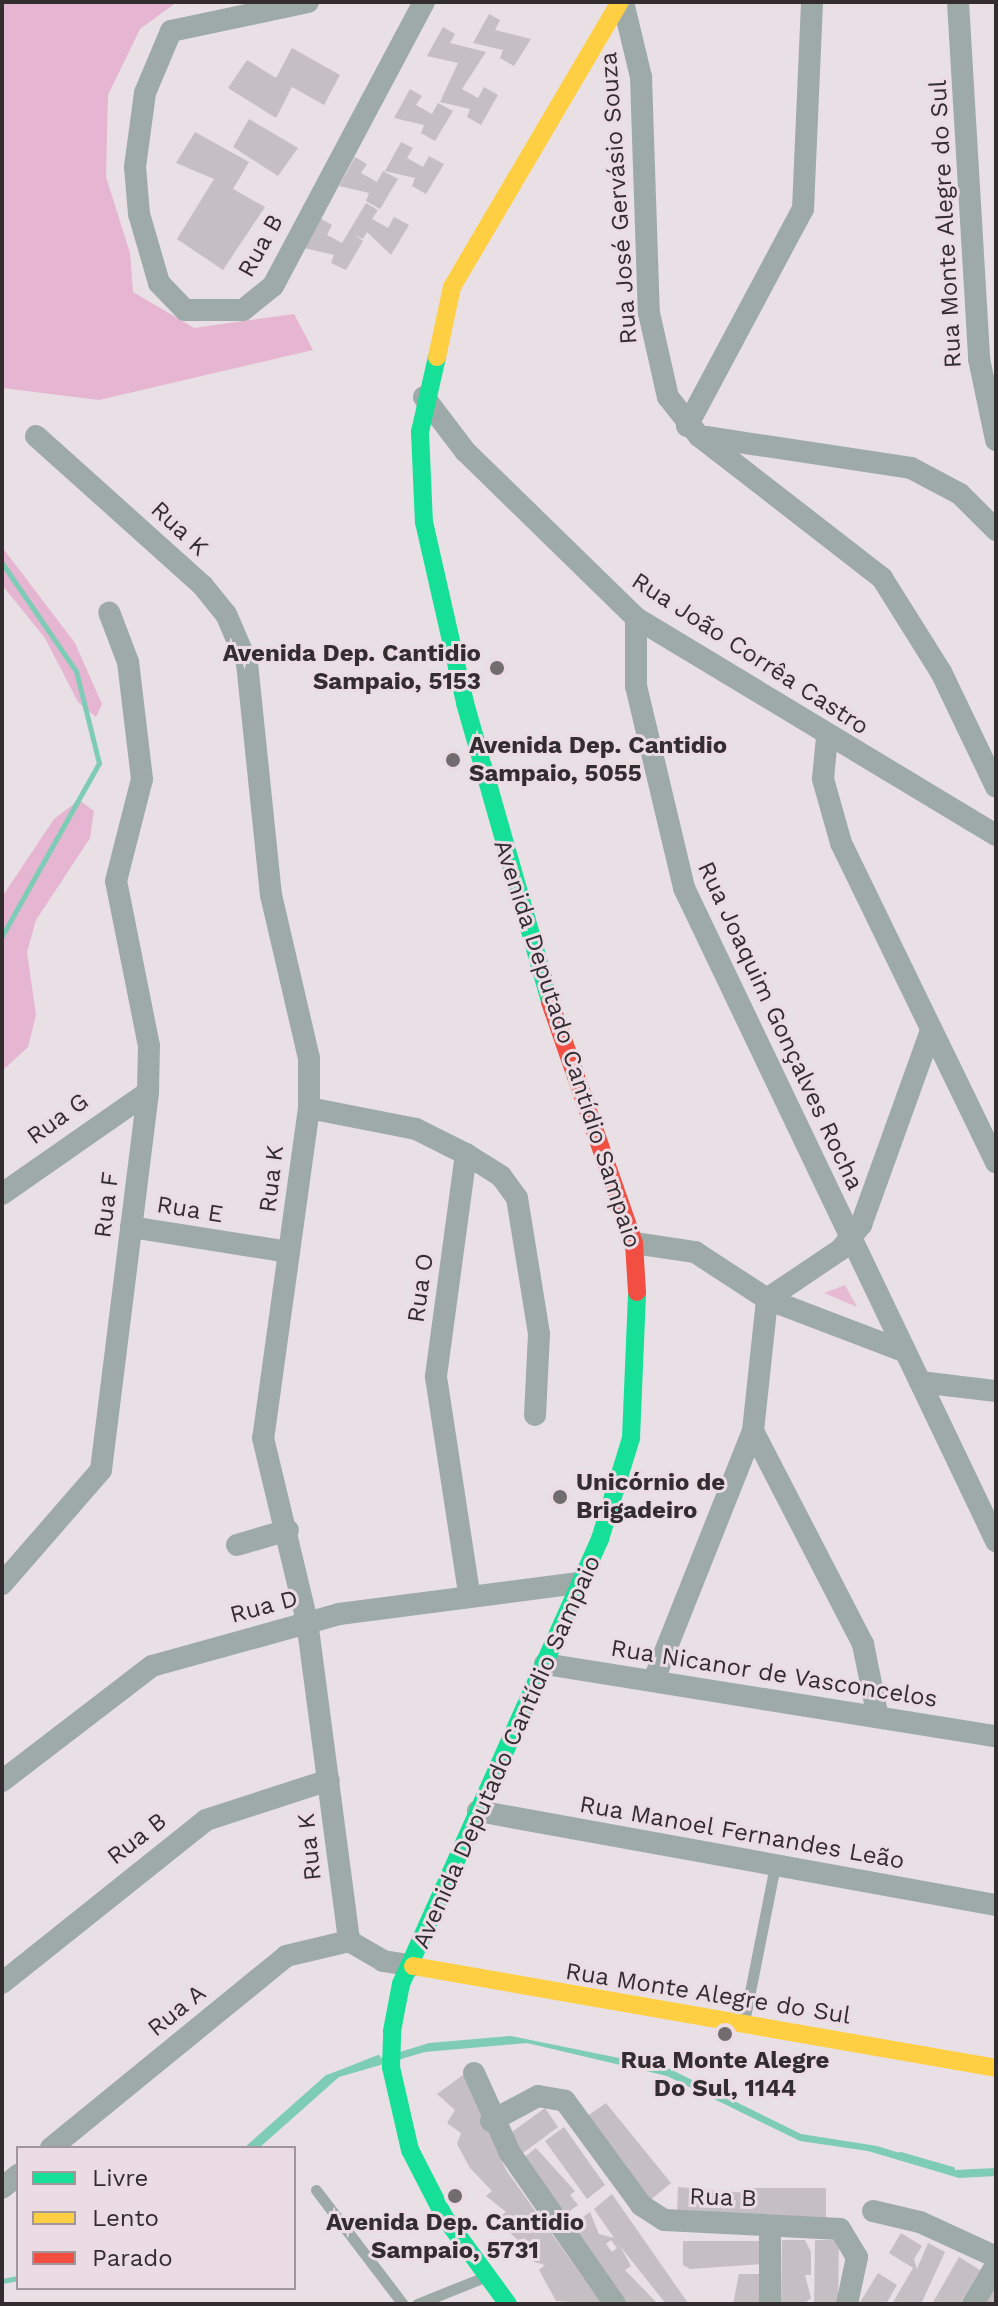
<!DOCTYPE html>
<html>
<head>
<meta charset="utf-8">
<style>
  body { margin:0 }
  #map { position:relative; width:998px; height:2306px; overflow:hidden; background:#e8e0e4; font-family:"Work Sans",sans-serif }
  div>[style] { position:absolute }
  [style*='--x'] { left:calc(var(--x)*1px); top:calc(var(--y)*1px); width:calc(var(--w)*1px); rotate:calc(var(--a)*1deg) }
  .green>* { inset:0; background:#e6bad3 }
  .forest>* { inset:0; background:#e5b5d1 }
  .water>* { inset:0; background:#7eccb6 }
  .stream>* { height:5px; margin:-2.5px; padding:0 2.5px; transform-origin:2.5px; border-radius:2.5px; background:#7eccb6 }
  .building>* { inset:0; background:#c5bec2 }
  .lane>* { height:11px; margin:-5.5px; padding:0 5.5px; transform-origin:5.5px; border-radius:5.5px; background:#9eaaa8 }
  .street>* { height:22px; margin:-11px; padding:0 11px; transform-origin:11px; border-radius:11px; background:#9eaaa8 }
  .fast>* { height:18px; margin:-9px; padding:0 9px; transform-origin:9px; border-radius:9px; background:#16e098 }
  .slow>* { height:18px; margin:-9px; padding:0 9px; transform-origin:9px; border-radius:9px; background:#ffcf43 }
  .jam>* { height:18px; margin:-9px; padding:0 9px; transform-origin:9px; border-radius:9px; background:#f24e42 }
  .dots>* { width:22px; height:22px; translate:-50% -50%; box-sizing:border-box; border:4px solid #ebdce4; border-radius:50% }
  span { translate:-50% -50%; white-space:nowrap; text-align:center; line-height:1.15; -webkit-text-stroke:6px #ebdce4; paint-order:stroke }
  .street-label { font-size:24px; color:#332d30 }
  .poi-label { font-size:24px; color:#332d30; font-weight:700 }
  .right { translate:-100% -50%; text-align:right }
  .left { translate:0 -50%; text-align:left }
  .frame { position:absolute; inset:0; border:4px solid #332d30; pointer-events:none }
  .legend { position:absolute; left:16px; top:2146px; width:280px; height:144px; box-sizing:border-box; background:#ebdce4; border:2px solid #a1969c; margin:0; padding:10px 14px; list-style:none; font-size:24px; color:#332d30 }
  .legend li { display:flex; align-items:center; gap:16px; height:40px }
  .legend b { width:40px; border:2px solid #a1969c }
</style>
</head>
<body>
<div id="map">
  <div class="green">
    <i style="clip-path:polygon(845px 1285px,857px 1307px,824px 1293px)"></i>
  </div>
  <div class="forest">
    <i style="clip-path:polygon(2px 2px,177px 2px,140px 29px,108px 95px,106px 177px,130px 253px,133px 292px,194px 328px,294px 314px,313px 350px,99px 400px,2px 388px)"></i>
    <i style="clip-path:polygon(2px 547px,75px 643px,102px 704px,96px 717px,78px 702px,45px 638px,2px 585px)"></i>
    <i style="clip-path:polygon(79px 800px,94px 811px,90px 838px,36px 920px,27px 952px,36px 1015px,28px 1047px,2px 1071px,2px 897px,54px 819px)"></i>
  </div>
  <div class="water">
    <i style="clip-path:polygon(511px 2036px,668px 2068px,801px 2134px,877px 2146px,955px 2170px,996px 2168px,996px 2176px,959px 2178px,868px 2151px,800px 2141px,667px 2076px,527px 2043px,425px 2052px,339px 2077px,259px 2148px,244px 2148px,326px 2075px,429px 2043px)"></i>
  </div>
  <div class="stream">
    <i style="--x:2;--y:563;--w:131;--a:55.6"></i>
    <i style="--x:76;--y:671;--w:95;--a:76"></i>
    <i style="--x:99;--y:763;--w:198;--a:119.3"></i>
    <i style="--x:332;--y:2075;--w:49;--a:-21.4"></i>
    <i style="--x:900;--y:2154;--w:54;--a:16.1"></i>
    <i style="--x:2;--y:2281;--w:16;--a:-11"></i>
  </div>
  <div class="building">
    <i style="clip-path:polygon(489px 14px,500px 20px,495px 30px,531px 39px,514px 66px,500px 58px,503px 50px,473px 43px)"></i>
    <i style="clip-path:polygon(443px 27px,455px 34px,450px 43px,486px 52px,462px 89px,478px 98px,484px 87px,498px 95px,481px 125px,467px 117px,470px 109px,440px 102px,458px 63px,427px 56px)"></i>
    <i style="clip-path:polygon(292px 48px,340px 75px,324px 105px,292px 87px,276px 118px,228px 88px,247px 60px,276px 78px)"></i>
    <i style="clip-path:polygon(410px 89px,422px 96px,416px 105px,432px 114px,438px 103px,453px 111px,435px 141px,421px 133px,424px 125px,394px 118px)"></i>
    <i style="clip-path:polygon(249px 119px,298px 148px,278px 176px,233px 147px)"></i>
    <i style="clip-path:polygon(195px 132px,249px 162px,233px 189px,265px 207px,223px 270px,177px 239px,214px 179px,176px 163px)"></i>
    <i style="clip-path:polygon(401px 142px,413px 148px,407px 158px,423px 167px,429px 156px,444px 164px,426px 194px,412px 186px,415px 178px,385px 171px)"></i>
    <i style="clip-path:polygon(355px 157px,367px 164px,361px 173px,377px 182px,383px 171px,398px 179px,380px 209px,366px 201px,369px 193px,339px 186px)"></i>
    <i style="clip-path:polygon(366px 203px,378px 210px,372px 219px,388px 228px,394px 217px,409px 225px,391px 255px,367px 232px,363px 239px,355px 235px,363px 241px,346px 270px,331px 263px,334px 255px,304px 248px,320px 218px,332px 225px,327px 235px,342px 243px)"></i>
    <i style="clip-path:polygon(463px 2075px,506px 2170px,602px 2304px,556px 2301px,539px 2270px,545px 2265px,534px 2262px,525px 2238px,520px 2242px,511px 2234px,501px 2216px,506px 2212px,486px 2196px,492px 2191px,470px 2168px,457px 2144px,461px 2133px,447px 2123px,455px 2110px,437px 2094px)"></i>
    <i style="clip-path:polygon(606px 2103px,671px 2183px,648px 2202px,586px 2117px)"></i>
    <i style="clip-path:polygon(545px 2108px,558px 2127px,519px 2156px,505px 2137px)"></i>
    <i style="clip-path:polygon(564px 2127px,605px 2185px,587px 2199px,545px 2141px)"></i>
    <i style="clip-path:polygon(536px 2148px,575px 2191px,570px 2195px,578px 2205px,559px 2219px,518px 2162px)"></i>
    <i style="clip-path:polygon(678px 2187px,747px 2193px,747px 2188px,826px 2188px,826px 2218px,677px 2217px)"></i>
    <i style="clip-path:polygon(evenodd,612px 2194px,688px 2303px,697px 2304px,666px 2304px,620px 2246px,631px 2266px,625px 2270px,657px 2303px,621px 2304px,567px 2229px,590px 2212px,599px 2234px,614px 2238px,594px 2209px,612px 2194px,611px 2240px,617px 2248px,612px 2252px,606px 2244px,611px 2240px)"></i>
    <i style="clip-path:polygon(901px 2233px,922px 2246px,914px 2259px,917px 2269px,928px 2243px,945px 2252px,921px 2304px,892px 2304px,913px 2268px,889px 2253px)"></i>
    <i style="clip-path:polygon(782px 2240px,805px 2240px,811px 2252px,811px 2275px,805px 2275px,811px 2298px,804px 2304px,781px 2304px)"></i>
    <i style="clip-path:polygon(815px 2240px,839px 2240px,838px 2304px,814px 2304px)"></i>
    <i style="clip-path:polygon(683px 2241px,763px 2241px,763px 2264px,690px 2269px,683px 2265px)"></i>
    <i style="clip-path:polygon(959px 2257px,980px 2270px,960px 2304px,932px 2304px)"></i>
    <i style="clip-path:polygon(878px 2273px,897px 2285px,886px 2304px,859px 2304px)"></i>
    <i style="clip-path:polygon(739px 2274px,763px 2274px,762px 2304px,733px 2304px)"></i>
    <i style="clip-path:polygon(996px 2285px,996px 2304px,985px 2304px)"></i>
  </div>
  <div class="lane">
    <i style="--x:744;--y:2022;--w:160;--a:-78.8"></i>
    <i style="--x:316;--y:2190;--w:143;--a:52.7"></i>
    <i style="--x:417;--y:2304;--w:70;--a:-21.8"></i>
  </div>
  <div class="street">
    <i style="--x:308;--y:2;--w:140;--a:168"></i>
    <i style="--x:171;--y:31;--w:67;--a:112.8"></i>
    <i style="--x:145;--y:93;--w:75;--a:97.7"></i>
    <i style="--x:135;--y:167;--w:47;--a:85.1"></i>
    <i style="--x:139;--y:214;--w:72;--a:73.8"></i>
    <i style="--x:159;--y:283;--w:37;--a:46"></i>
    <i style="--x:185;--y:310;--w:58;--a:0"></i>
    <i style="--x:243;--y:310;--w:38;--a:-39"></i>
    <i style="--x:273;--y:286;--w:322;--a:-62"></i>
    <i style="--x:623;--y:2;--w:77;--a:76.5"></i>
    <i style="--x:641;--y:77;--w:236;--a:88.1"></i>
    <i style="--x:649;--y:313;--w:86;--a:77.3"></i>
    <i style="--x:668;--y:397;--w:50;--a:51.5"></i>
    <i style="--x:699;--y:436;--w:232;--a:37.8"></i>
    <i style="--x:882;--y:578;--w:111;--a:57.9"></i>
    <i style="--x:941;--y:672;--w:127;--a:64.4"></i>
    <i style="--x:958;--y:2;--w:358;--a:86.6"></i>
    <i style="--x:979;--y:359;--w:83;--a:78.1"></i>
    <i style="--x:424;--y:397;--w:68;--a:52.8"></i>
    <i style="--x:465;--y:451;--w:239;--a:44.3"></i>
    <i style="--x:636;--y:618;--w:420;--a:31.1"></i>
    <i style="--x:687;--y:426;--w:246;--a:-61.9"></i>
    <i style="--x:803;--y:209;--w:207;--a:-87.5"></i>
    <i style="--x:36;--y:436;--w:224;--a:41.9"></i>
    <i style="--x:203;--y:586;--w:36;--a:51"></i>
    <i style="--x:226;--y:614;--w:53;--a:66.8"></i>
    <i style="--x:247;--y:663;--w:233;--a:84.1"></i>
    <i style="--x:271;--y:895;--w:167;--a:76.9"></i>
    <i style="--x:309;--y:1058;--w:50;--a:90"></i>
    <i style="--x:309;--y:1108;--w:333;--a:97.9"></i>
    <i style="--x:263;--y:1438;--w:188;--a:76.5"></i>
    <i style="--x:307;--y:1621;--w:323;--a:82.5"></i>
    <i style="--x:349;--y:1941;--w:39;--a:30"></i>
    <i style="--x:383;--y:1961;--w:30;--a:9"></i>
    <i style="--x:706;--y:437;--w:207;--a:8.6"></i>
    <i style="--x:911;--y:468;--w:55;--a:28"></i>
    <i style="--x:960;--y:494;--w:51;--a:45"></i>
    <i style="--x:636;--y:618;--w:68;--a:90"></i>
    <i style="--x:636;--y:686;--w:208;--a:76.6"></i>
    <i style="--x:684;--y:888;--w:724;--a:64.46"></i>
    <i style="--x:827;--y:737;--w:42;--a:95.4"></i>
    <i style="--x:823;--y:779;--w:66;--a:74.3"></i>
    <i style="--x:841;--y:843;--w:355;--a:64.1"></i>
    <i style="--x:309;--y:1108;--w:109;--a:11.1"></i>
    <i style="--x:416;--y:1129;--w:56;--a:26.6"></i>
    <i style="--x:466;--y:1154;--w:225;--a:97.7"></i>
    <i style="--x:436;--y:1377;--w:219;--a:81.3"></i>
    <i style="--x:466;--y:1154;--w:41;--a:32.2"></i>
    <i style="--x:501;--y:1176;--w:27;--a:54"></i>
    <i style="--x:517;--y:1198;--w:138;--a:80.8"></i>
    <i style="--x:539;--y:1334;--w:81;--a:92.8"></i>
    <i style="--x:2;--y:1194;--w:178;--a:-34.9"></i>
    <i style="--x:131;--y:1227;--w:160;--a:9"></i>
    <i style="--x:634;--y:1243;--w:62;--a:8.4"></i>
    <i style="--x:695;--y:1252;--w:86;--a:33.1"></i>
    <i style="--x:767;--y:1299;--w:146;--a:20.9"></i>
    <i style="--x:767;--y:1299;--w:88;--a:-33.9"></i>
    <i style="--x:840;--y:1250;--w:33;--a:-50"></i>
    <i style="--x:861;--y:1225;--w:206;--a:-70.2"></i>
    <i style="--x:920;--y:1382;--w:77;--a:6.8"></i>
    <i style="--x:753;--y:1431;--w:240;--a:62.7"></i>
    <i style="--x:863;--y:1644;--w:70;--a:78.5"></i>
    <i style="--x:237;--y:1545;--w:53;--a:-16.4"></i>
    <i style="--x:2;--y:1584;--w:151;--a:-49"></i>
    <i style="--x:101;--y:1470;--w:381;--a:-82.9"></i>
    <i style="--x:148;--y:1092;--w:46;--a:-88.8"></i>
    <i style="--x:149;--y:1046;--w:168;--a:-101.3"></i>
    <i style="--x:116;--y:881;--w:105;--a:-75.7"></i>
    <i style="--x:142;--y:779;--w:118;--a:-96.8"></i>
    <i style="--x:128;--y:662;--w:53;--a:-110.8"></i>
    <i style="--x:545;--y:1664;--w:457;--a:9.1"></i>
    <i style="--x:655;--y:1677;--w:265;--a:-68.3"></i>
    <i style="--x:753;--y:1431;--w:133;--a:-83.9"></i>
    <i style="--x:2;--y:1781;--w:189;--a:-37.5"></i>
    <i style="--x:152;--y:1666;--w:194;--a:-15.5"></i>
    <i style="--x:339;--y:1614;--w:242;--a:-7.4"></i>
    <i style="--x:478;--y:1811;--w:526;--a:10.29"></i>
    <i style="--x:2;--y:1983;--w:261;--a:-38.6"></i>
    <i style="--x:206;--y:1820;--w:129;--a:-18"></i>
    <i style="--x:474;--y:2073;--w:88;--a:65.8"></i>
    <i style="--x:510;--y:2153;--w:184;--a:55.2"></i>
    <i style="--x:491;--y:2121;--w:53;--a:-28"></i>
    <i style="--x:538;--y:2096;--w:27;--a:10"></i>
    <i style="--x:565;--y:2101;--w:129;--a:53.8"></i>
    <i style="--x:641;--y:2205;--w:27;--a:33"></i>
    <i style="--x:664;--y:2220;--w:176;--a:2.9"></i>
    <i style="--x:840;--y:2229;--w:33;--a:59"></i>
    <i style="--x:857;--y:2257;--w:48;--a:102"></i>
    <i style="--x:51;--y:2148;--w:303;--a:-39.2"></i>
    <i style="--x:286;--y:1956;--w:65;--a:-13.4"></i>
    <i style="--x:2;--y:2188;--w:21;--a:-39"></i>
    <i style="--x:873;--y:2211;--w:48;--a:13.2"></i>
    <i style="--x:920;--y:2222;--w:84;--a:24.7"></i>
    <i style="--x:770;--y:2226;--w:78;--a:90"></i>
    <i style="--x:973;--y:2304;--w:45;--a:-59.5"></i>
  </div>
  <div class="fast">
    <i style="--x:437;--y:357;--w:77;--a:102.8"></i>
    <i style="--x:420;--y:432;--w:90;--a:87.5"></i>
    <i style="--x:424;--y:522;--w:186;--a:77.2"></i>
    <i style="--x:465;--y:703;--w:311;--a:74.1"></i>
    <i style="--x:508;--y:2304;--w:107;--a:-126.2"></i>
    <i style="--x:445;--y:2218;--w:76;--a:-117.2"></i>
    <i style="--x:410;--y:2150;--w:85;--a:-102.9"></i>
    <i style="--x:391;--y:2067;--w:36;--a:-88"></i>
    <i style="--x:392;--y:2031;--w:48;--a:-79.2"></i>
    <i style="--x:401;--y:1984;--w:487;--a:-65.9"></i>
    <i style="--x:600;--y:1539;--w:106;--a:-72.9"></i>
    <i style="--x:631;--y:1438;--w:146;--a:-87.6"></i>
  </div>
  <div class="slow">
    <i style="--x:437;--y:357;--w:72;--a:-77.9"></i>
    <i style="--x:452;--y:287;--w:331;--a:-59.5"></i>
    <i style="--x:413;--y:1966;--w:592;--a:9.92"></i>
  </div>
  <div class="jam">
    <i style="--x:550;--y:1002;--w:255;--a:70.8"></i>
    <i style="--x:634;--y:1243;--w:49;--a:86.5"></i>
  </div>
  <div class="dots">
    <i style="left:497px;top:668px;background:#726c6f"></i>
    <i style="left:453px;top:760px;background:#726c6f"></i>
    <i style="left:560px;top:1497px;background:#726c6f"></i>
    <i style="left:725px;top:2034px;background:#726c6f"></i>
    <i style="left:455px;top:2196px;background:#726c6f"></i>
  </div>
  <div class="street-label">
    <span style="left:619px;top:198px;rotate:-94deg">Rua José Gervásio Souza</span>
    <span style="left:946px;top:224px;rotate:-93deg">Rua Monte Alegre do Sul</span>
    <span style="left:261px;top:246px;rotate:-61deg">Rua B</span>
    <span style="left:179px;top:529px;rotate:43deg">Rua K</span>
    <span style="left:750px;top:654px;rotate:33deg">Rua João Corrêa Castro</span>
    <span style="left:780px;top:1026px;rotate:65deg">Rua Joaquim Gonçalves Rocha</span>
    <span style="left:567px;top:1044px;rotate:72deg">Avenida Deputado Cantídio Sampaio</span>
    <span style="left:58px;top:1119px;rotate:-36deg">Rua G</span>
    <span style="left:272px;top:1179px;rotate:-83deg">Rua K</span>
    <span style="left:107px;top:1205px;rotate:-83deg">Rua F</span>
    <span style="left:190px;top:1210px;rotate:9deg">Rua E</span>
    <span style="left:421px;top:1288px;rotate:-82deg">Rua O</span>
    <span style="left:264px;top:1607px;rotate:-15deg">Rua D</span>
    <span style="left:774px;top:1674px;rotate:9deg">Rua Nicanor de Vasconcelos</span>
    <span style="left:507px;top:1752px;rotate:-66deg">Avenida Deputado Cantídio Sampaio</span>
    <span style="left:742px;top:1833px;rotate:10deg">Rua Manoel Fernandes Leão</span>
    <span style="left:137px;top:1839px;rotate:-38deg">Rua B</span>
    <span style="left:310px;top:1847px;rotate:-96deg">Rua K</span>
    <span style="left:708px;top:1994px;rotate:9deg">Rua Monte Alegre do Sul</span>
    <span style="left:177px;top:2011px;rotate:-39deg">Rua A</span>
    <span style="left:723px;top:2198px;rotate:2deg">Rua B</span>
  </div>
  <div class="poi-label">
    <span class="right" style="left:481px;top:668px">Avenida Dep. Cantidio<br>Sampaio, 5153</span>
    <span class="left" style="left:469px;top:760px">Avenida Dep. Cantidio<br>Sampaio, 5055</span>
    <span class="left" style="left:576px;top:1497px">Unicórnio de<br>Brigadeiro</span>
    <span style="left:725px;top:2075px">Rua Monte Alegre<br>Do Sul, 1144</span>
    <span style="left:455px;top:2237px">Avenida Dep. Cantidio<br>Sampaio, 5731</span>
  </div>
  <div class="frame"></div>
  <ul class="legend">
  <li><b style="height:10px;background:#16e098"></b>Livre</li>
  <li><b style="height:10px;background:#ffcf43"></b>Lento</li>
  <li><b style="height:10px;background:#f24e42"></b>Parado</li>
  </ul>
</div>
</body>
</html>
